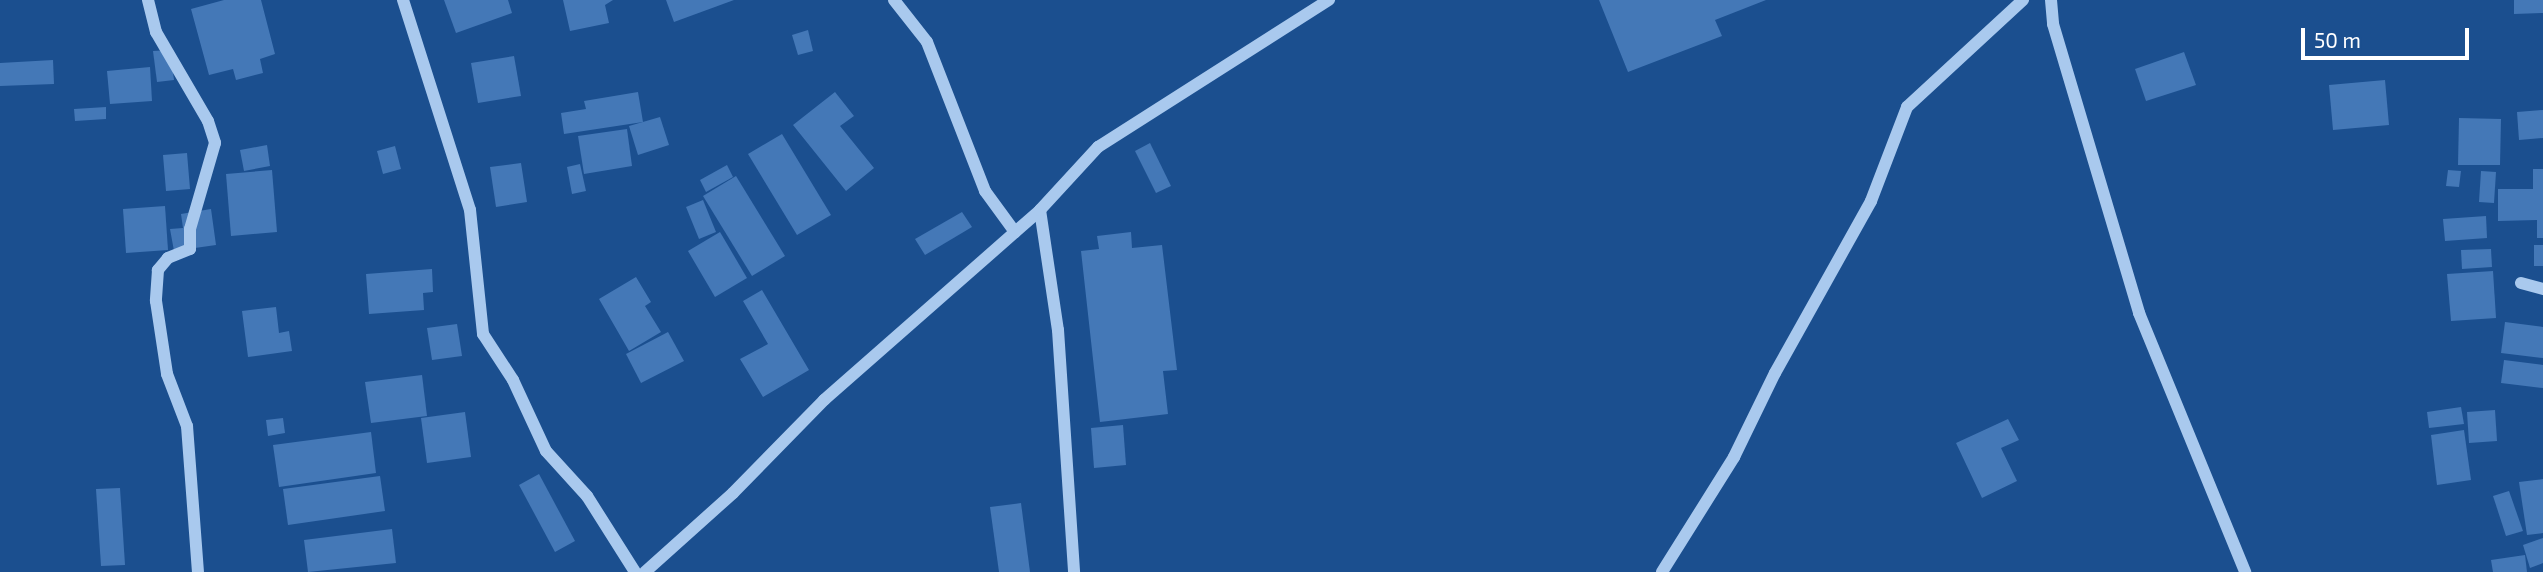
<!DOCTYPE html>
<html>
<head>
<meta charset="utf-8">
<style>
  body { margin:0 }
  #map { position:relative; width:2543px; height:572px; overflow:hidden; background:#1b4f8f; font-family:"Exo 2",sans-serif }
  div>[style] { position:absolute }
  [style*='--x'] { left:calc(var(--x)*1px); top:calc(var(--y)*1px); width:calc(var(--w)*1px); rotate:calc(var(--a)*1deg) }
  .building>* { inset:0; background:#4478b7 }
  .minor>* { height:12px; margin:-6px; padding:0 6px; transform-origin:6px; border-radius:6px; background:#a9c9ee }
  span { translate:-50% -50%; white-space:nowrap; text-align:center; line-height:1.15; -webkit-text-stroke:6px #1b4f8f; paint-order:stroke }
  .scale { position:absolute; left:2301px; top:28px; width:168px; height:32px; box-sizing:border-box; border:4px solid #fff; border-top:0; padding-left:9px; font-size:21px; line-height:24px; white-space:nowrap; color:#fff; -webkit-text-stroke:5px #1b4f8f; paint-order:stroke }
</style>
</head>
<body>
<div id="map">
  <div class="building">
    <i style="clip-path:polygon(224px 0,261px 0,275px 54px,260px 59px,263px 73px,236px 80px,233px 69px,209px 75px,191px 9px)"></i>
    <i style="clip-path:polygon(444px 0,508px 0,512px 13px,456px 33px)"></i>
    <i style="clip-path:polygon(563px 0,613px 0,605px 5px,609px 23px,570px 31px)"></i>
    <i style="clip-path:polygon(666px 0,734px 0,674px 22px)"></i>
    <i style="clip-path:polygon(1599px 0,1766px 0,1715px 20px,1722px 36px,1628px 72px)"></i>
    <i style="clip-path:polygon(2514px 0,2543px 0,2543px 13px,2514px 14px)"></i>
    <i style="clip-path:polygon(808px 30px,813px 51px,798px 55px,792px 35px)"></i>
    <i style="clip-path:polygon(170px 50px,174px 80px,157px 82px,153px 51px)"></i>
    <i style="clip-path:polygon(2184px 52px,2196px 85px,2146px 101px,2135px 69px)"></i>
    <i style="clip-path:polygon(514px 56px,521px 96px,478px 103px,471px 63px)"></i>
    <i style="clip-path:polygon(53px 60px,54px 84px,0 86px,0 63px)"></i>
    <i style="clip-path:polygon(150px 67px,152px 101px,110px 104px,107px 71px)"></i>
    <i style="clip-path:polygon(2385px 80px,2389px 125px,2333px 130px,2329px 85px)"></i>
    <i style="clip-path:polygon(638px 92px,643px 122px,564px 134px,561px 113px,586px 109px,584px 101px)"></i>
    <i style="clip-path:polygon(835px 92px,854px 116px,840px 126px,874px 168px,846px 191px,793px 125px)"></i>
    <i style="clip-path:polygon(106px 107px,106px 119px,75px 121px,74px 109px)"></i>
    <i style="clip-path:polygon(2543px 110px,2543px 138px,2519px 140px,2517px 112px)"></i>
    <i style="clip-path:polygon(660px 117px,669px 145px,638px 155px,629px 126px)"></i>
    <i style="clip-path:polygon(2459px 118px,2501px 119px,2500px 165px,2458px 165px)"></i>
    <i style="clip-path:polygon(627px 129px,632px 166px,584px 174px,578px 136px)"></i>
    <i style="clip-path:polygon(782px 134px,831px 215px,797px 235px,748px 154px)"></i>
    <i style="clip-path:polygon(1150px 143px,1171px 186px,1156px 193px,1135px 151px)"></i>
    <i style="clip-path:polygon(267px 145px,270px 166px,244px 171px,240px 150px)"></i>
    <i style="clip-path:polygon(395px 146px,401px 169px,383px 174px,377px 151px)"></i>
    <i style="clip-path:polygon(187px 153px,190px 189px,166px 191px,163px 155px)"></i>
    <i style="clip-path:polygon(521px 163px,527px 202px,496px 207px,490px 167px)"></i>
    <i style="clip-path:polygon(580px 164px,586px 191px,572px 194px,567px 167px)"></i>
    <i style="clip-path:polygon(727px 165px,733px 177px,706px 192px,700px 180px)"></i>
    <i style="clip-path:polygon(2533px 169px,2543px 169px,2543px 238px,2537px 238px,2537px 220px,2498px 221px,2498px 189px,2533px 189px)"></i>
    <i style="clip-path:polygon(272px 170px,277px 232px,231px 236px,226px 174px)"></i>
    <i style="clip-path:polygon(2448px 170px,2461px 171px,2459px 187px,2446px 186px)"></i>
    <i style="clip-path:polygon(2481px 171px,2496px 172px,2494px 203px,2479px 202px)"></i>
    <i style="clip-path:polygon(736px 176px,785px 256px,752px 276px,703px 196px)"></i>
    <i style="clip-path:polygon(703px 200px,716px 232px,699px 239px,686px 207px)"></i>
    <i style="clip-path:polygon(165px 206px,168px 250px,126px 253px,123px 209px)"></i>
    <i style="clip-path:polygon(211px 209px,216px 245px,174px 251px,170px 229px,183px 228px,181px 214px)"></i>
    <i style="clip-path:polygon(962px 212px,972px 227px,925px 255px,915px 239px)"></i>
    <i style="clip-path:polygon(2486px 216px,2487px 238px,2445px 241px,2443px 219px)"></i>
    <i style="clip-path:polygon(720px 232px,747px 278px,715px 297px,688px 251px)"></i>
    <i style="clip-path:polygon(1131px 232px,1132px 248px,1162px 245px,1177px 370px,1163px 371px,1168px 414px,1100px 422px,1081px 251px,1099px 249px,1097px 236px)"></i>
    <i style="clip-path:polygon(2534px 245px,2543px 245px,2543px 266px,2534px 266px)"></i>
    <i style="clip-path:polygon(2491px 249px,2492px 267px,2462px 269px,2461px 250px)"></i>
    <i style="clip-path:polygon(432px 269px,433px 292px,423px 293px,424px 310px,369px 314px,366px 274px)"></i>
    <i style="clip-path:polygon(2493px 271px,2496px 318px,2451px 321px,2447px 274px)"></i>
    <i style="clip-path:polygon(636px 277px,651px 302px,645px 306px,661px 332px,629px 351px,599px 299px)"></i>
    <i style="clip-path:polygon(762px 290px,809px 370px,763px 397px,740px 359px,768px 344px,743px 301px)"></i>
    <i style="clip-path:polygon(276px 307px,279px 333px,289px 331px,292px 351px,248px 357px,242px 311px)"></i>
    <i style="clip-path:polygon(2505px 322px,2543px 327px,2543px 358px,2501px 353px)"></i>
    <i style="clip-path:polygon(457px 324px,462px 356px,432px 360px,427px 328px)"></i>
    <i style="clip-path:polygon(668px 332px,684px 361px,641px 383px,626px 354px)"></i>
    <i style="clip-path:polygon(2504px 360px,2543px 365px,2543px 388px,2501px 383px)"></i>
    <i style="clip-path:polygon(422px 375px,427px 416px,371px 423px,365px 382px)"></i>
    <i style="clip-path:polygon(2461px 407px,2464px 424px,2429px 428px,2427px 412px)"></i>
    <i style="clip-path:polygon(2495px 410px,2497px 441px,2469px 443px,2467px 412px)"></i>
    <i style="clip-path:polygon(465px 412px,471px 457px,427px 463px,421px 418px)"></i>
    <i style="clip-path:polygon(283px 418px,285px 433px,268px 436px,266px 420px)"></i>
    <i style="clip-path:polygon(2008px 419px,2019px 440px,2001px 448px,2017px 481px,1982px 498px,1956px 443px)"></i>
    <i style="clip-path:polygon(1123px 425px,1126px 465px,1094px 468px,1091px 428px)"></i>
    <i style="clip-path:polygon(2464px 430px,2471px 480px,2437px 485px,2431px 435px)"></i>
    <i style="clip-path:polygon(371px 432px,376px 473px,279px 487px,273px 445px)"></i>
    <i style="clip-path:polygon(539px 474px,575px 541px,555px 552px,519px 485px)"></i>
    <i style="clip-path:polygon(380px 476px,385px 511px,288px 525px,283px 489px)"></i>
    <i style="clip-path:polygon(2543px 479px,2543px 533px,2527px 535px,2519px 482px)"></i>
    <i style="clip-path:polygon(120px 488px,125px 565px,101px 566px,96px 489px)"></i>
    <i style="clip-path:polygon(2509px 491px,2523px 531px,2506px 536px,2493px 496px)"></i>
    <i style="clip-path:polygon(1021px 503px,1030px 572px,999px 572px,990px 507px)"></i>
    <i style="clip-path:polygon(392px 529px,396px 563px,308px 572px,304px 540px)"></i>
    <i style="clip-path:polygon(2543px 538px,2543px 563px,2530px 568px,2523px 545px)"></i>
    <i style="clip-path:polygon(2525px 555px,2527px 572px,2493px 572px,2491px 560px)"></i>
  </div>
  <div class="minor">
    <i style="--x:148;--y:0;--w:33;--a:76"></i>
    <i style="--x:156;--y:32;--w:103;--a:59.7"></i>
    <i style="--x:208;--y:121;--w:23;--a:72"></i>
    <i style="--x:215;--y:143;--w:90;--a:106.2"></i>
    <i style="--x:190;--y:229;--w:20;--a:90"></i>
    <i style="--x:190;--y:249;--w:24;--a:158"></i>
    <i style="--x:168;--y:258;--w:16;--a:130"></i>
    <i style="--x:158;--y:270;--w:31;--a:94"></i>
    <i style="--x:156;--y:301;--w:74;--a:81.4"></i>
    <i style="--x:167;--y:374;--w:56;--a:69"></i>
    <i style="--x:187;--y:426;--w:146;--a:85.7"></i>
    <i style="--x:403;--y:0;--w:220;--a:72.3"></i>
    <i style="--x:470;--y:210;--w:125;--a:84"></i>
    <i style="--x:483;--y:334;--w:55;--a:56.9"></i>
    <i style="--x:513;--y:380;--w:78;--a:65.1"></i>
    <i style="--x:546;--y:451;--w:61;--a:47.7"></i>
    <i style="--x:587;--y:496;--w:90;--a:57.7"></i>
    <i style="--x:894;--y:0;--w:53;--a:51.8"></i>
    <i style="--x:927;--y:42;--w:160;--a:68.7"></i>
    <i style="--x:985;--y:191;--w:51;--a:53.8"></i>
    <i style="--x:2051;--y:0;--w:24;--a:85"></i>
    <i style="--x:2053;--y:24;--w:302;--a:73.4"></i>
    <i style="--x:2139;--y:313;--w:280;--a:67.7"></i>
    <i style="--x:1040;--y:210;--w:121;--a:81.5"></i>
    <i style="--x:1058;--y:330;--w:243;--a:86.2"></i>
    <i style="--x:2521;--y:283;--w:23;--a:15"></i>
    <i style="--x:645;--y:572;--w:118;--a:-41.9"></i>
    <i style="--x:733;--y:493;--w:130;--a:-45.6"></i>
    <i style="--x:824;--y:400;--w:288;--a:-41.3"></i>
    <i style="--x:1040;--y:210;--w:86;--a:-47.4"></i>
    <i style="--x:1098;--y:147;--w:274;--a:-32.5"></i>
    <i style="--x:1662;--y:572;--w:136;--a:-57.9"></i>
    <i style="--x:1734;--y:457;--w:93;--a:-64"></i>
    <i style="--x:1775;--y:373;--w:197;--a:-60.8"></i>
    <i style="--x:1871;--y:201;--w:101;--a:-69"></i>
    <i style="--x:1907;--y:107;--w:158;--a:-42.7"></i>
  </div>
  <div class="scale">50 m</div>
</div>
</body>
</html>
